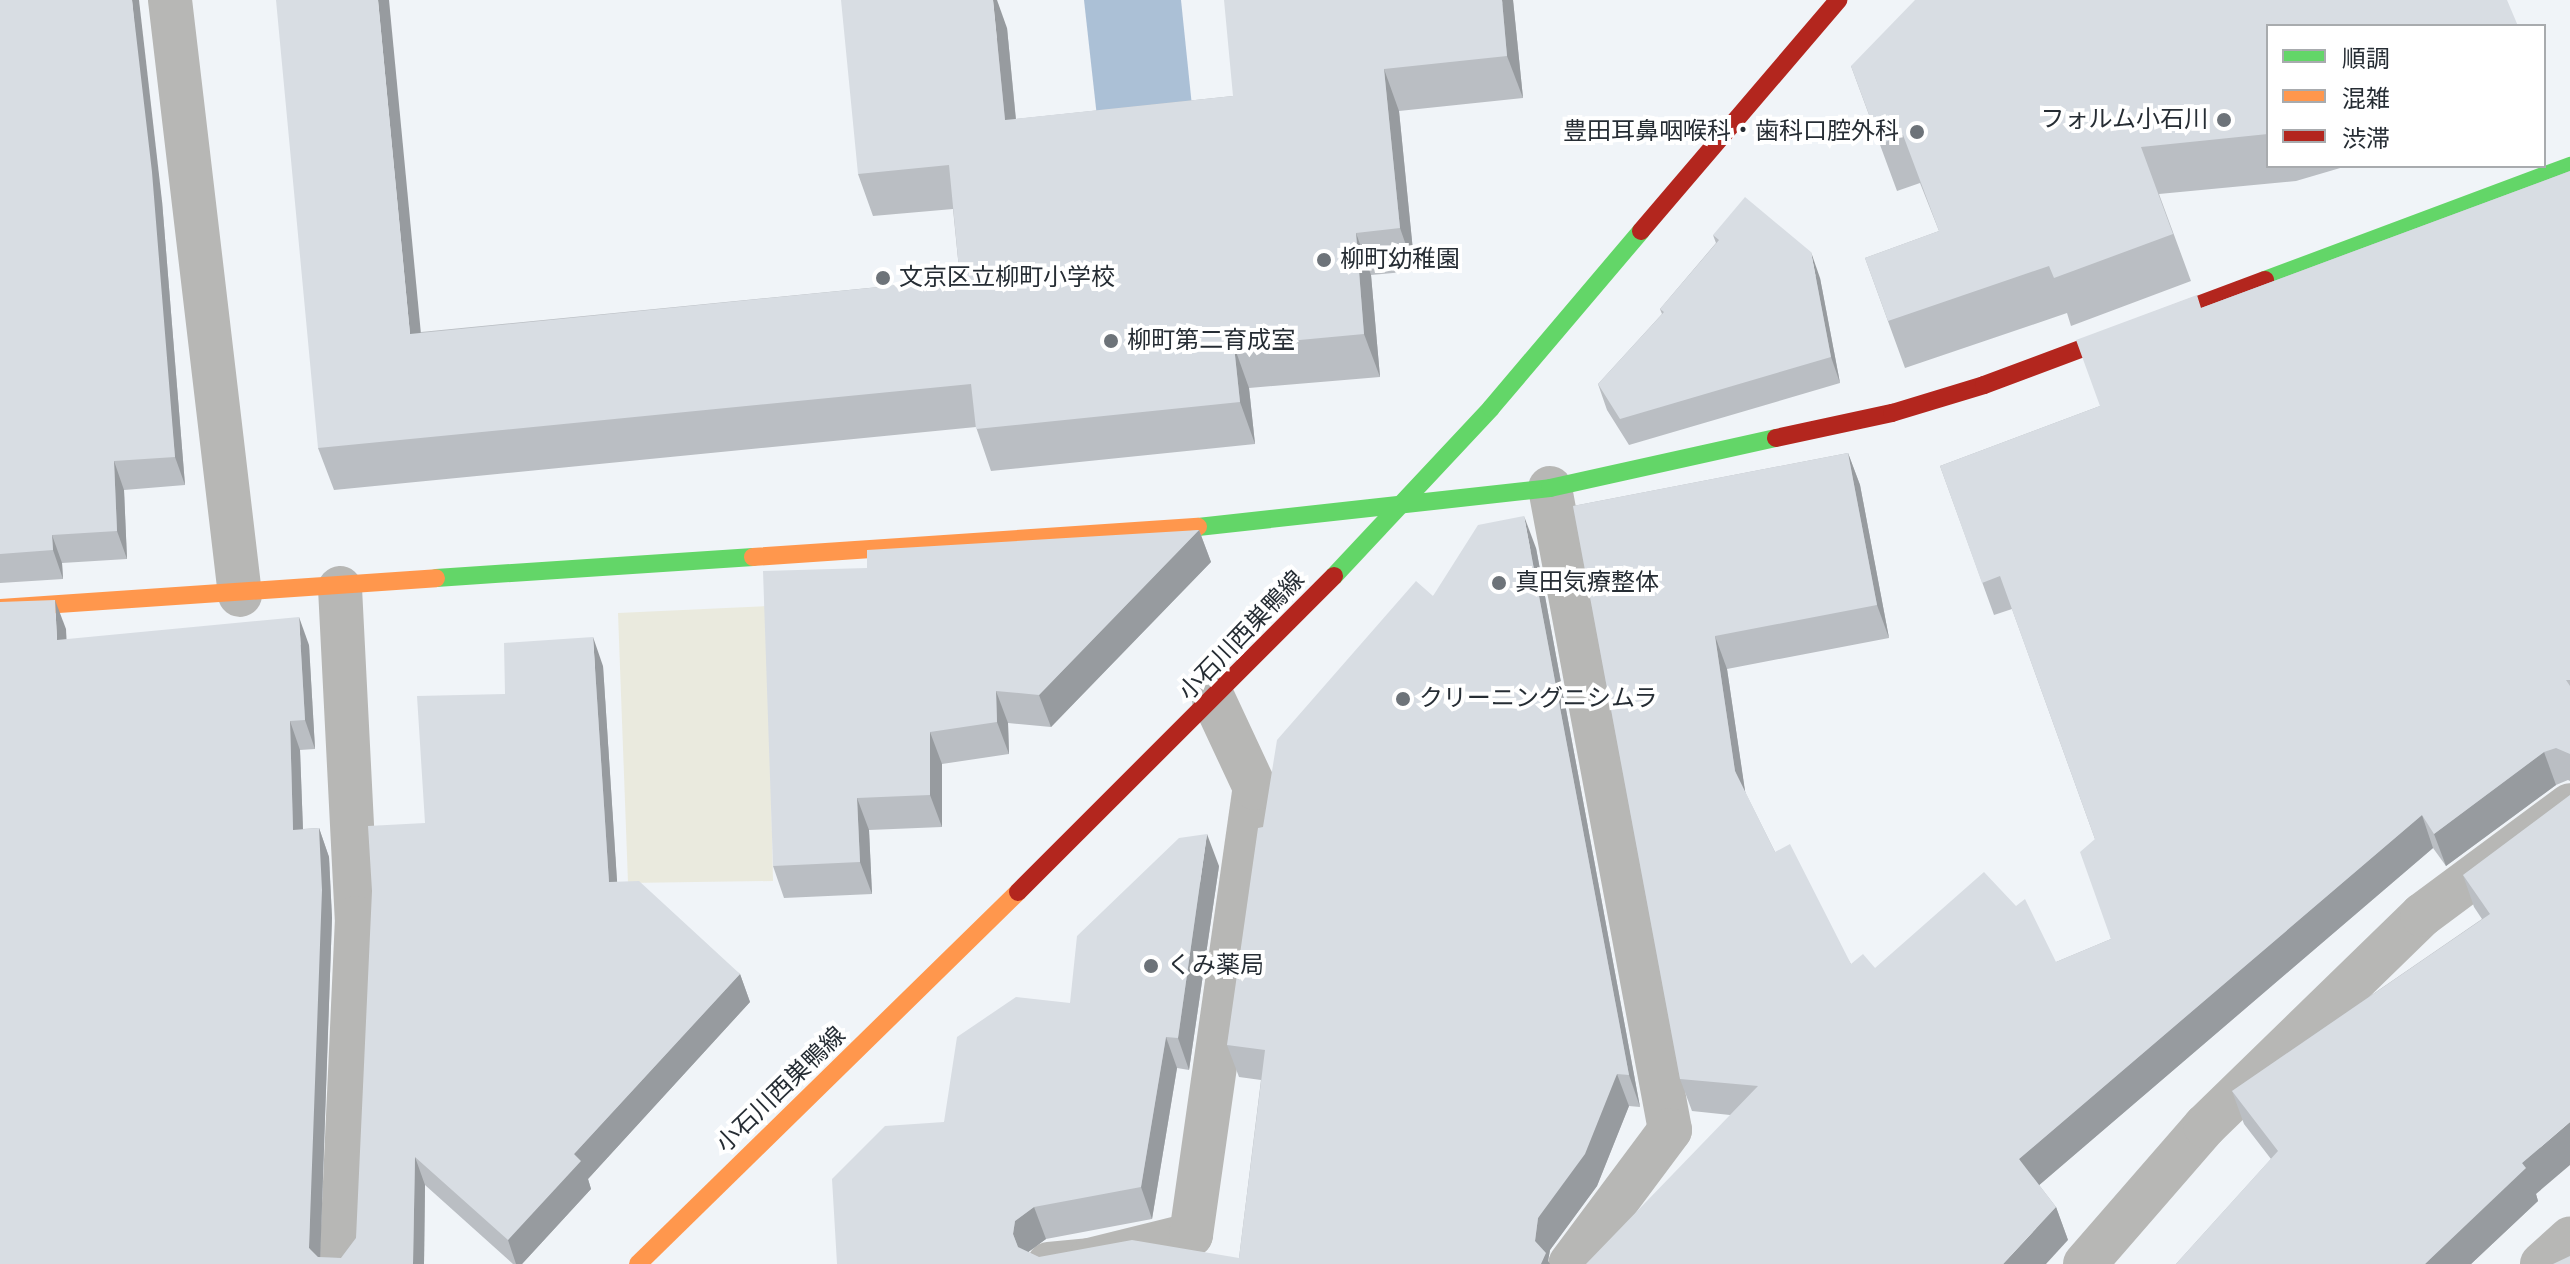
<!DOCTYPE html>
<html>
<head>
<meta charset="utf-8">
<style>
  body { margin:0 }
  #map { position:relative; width:2570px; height:1264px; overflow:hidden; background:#f0f4f8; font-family:"Sofia Sans Condensed","Noto Sans JP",sans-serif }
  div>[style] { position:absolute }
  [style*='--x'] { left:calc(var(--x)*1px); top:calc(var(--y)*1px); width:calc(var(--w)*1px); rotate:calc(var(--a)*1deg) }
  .green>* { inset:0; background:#eaeade }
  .water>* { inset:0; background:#abc0d6 }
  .street>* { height:44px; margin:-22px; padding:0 22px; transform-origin:22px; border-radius:22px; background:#b7b7b5 }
  .fast>* { height:18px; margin:-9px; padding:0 9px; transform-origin:9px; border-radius:9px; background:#63d668 }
  .slow>* { height:18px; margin:-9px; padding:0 9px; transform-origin:9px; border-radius:9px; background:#ff974d }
  .jam>* { height:18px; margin:-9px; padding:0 9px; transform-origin:9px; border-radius:9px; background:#b3261e }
  .wall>* { inset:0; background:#babec3 }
  .shaded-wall>* { inset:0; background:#979b9f }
  .building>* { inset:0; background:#d8dde3 }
  .dots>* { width:22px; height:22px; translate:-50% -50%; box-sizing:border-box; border:4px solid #fff; border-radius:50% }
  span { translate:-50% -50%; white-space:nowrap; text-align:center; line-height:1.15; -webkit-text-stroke:8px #fff; paint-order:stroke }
  .poi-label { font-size:24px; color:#262d34 }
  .right { translate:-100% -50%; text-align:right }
  .left { translate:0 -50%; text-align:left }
  .street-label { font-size:24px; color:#262d34 }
  .legend { position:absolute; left:2266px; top:24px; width:280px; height:144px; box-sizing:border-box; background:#fff; border:2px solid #a8abae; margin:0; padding:10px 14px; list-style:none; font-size:24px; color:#262d34 }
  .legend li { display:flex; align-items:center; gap:16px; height:40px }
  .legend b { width:40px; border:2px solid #a8abae }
</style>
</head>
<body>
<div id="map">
  <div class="green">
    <i style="clip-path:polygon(767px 606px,773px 881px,628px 883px,618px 613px)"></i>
  </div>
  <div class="water">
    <i style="clip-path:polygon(1084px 0,1181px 0,1193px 116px,1098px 126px)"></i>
  </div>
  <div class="street">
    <i style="--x:170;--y:0;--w:599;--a:83.29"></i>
    <i style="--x:1550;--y:488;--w:653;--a:79.41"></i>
    <i style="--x:1670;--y:1130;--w:167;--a:126.7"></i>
    <i style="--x:340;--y:588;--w:330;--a:87.1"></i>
    <i style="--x:357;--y:918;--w:346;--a:92.6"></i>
    <i style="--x:1049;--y:1264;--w:40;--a:-5.7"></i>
    <i style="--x:1089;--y:1260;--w:105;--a:-13.8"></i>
    <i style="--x:1191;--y:1235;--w:452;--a:-81.9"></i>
    <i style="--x:1255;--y:788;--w:97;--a:-115"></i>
    <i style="--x:2085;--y:1264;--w:183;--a:-49"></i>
    <i style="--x:2205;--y:1126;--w:303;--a:-44.2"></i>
    <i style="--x:2422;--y:915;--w:184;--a:-36.6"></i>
    <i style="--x:2542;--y:1264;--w:38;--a:-42"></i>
  </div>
  <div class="fast">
    <i style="--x:2265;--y:280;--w:326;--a:-20.5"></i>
    <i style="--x:1198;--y:527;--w:354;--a:-6.3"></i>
    <i style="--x:1550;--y:488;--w:231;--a:-12.5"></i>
    <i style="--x:1334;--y:576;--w:230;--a:-46.9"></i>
    <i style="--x:1491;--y:408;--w:232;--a:-49.7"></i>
    <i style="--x:436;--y:578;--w:318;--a:-3.8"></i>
  </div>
  <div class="slow">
    <i style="--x:753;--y:557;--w:446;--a:-3.9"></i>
    <i style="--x:0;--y:608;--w:437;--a:-3.9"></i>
    <i style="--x:638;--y:1264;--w:532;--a:-44.39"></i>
  </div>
  <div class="jam">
    <i style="--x:1641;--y:231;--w:304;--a:-49.5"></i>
    <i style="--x:1776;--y:438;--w:119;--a:-12.2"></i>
    <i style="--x:1892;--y:413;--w:96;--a:-16.9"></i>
    <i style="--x:1984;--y:385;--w:300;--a:-20.5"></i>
    <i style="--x:1018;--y:892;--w:447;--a:-45"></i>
  </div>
  <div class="wall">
    <i style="clip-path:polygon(0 0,162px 201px,185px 485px,124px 490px,127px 559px,62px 563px,63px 579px,0 583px)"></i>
    <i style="clip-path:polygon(1513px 0,1523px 98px,1399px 111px,1415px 271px,1371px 275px,1380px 377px,1249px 388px,1255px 444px,991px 471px,976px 427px,334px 490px,318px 448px,421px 332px,960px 279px,953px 209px,873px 216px,858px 174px,1007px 28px,1016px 119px,1233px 96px)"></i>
    <i style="clip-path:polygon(2268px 26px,2268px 166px,2347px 166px,2296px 181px,2159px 194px,2191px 281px,2071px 326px,2067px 313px,1905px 368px,1865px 258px,1939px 231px,1920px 183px,1897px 191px,1851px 66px)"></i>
    <i style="clip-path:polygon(2570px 171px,2570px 781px,2568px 780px,2556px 785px,2446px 866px,2433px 848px,2039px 1185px,2056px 1207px,2068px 1240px,1730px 1115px,1692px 1111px,1680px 1079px,1573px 506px,1848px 453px,1860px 485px,1889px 638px,1727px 669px,1745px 792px,1775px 852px,1851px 964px,1875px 968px,2056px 962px,2111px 939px,2095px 839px,2012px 609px,1994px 615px,1940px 466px,2100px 406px,2201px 308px)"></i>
    <i style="clip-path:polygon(1713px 235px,1820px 278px,1840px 383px,1629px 445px,1607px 410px,1598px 384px,1662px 314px,1660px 309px,1716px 243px)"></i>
    <i style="clip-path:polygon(1199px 530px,1211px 562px,1051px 727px,1008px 723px,1009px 754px,942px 764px,942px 827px,869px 830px,872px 894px,784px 898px,773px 866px,867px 568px)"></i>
    <i style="clip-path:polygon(1536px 548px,1640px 1107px,1629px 1106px,1597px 1186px,1550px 1250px,1548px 1261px,837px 1264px,944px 1122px,1070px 1003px,1219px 866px,1189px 1070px,1177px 1068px,1152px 1219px,1046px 1239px,1028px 1252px,1039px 1257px,1239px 1258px,1261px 1080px,1239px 1077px,1227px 1045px,1263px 827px,1433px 596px)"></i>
    <i style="clip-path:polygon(66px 629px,66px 639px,309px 645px,315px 749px,300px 750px,303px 829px,319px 828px,329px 857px,332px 918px,320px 1257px,341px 1258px,356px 1238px,425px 823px,505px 694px,603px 666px,617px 882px,740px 974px,750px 1002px,588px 1179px,591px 1189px,522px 1264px,513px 1264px,425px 1185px,424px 1264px,0 1264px)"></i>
    <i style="clip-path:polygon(2570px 795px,2536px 1194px,2538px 1201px,2471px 1264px,2176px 1264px,2271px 1159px,2244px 1124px,2232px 1091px,2482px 919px,2474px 907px,2463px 875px)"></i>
  </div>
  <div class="shaded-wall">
    <i style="clip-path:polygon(132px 0,139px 0,162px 201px,185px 485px,175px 457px)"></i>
    <i style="clip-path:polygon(378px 0,389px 0,425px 376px,410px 334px)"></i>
    <i style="clip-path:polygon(993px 0,997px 0,1007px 28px,1020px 163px,1005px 120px)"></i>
    <i style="clip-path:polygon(1502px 0,1513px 0,1523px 98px,1507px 56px)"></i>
    <i style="clip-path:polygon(1384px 69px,1399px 111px,1415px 271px,1400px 228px)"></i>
    <i style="clip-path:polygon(1356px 233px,1371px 275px,1380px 377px,1364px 334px)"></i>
    <i style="clip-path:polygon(1811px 252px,1820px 278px,1840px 383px,1831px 357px)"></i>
    <i style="clip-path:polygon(1234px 346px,1249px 388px,1255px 444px,1240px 402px)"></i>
    <i style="clip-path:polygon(1848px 453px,1860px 485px,1889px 638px,1877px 605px)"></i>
    <i style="clip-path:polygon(114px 461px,124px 490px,127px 559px,117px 531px)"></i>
    <i style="clip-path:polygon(1524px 516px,1536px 548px,1640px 1107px,1629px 1075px)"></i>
    <i style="clip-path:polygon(1199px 530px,1211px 562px,1051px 727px,1039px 695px)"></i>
    <i style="clip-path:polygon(52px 535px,62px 563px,63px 579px,53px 550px)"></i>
    <i style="clip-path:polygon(55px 600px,66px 629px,68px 668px,57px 640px)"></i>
    <i style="clip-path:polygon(299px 617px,309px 645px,315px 749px,305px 720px)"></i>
    <i style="clip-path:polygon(1715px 636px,1727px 669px,1747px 804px,1735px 771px)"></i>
    <i style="clip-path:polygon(593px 637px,603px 666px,619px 911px,609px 882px)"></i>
    <i style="clip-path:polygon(996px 691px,1008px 723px,1009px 754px,997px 722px)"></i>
    <i style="clip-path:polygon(290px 721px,300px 750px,304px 858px,293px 830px)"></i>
    <i style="clip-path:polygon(930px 732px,942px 764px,942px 827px,930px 795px)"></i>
    <i style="clip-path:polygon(2544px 752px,2556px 785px,2446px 866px,2434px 834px)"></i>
    <i style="clip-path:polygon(857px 798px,869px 830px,872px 894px,860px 862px)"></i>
    <i style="clip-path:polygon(2422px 815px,2433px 848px,2031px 1192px,2019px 1159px)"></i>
    <i style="clip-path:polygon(319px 828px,329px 857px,332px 918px,320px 1264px,309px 1248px)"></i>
    <i style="clip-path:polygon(1207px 834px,1219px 866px,1189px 1070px,1178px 1038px)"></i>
    <i style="clip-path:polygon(740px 974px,750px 1002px,588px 1179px,591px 1189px,522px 1264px,516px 1264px,508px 1240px,574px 1154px)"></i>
    <i style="clip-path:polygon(1166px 1037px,1177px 1068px,1152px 1219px,1141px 1187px)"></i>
    <i style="clip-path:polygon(1617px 1074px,1629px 1106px,1597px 1186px,1550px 1250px,1548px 1261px,1550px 1264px,1541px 1264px,1535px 1241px,1538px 1218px)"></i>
    <i style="clip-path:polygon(2570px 1122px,2570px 1165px,2536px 1194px,2538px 1201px,2471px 1264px,2425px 1264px,2522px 1163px)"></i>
    <i style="clip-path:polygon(415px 1157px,425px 1185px,424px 1264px,413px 1264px)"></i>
    <i style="clip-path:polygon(1034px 1207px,1046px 1239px,1027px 1253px,1024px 1264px,1013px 1234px,1015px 1221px)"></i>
    <i style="clip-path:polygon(2056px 1207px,2068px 1240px,2046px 1264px,2003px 1264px)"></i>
  </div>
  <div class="building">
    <i style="clip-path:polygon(0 0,132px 0,152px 172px,175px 457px,114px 461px,117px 531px,52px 535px,53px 550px,0 554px)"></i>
    <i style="clip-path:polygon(276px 0,378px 0,410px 334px,960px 279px,949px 165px,858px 174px,841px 0,993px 0,1005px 120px,1233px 96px,1224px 0,1502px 0,1507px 56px,1384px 69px,1400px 228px,1356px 233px,1364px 334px,1234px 346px,1240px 402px,976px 429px,971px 384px,318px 448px)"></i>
    <i style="clip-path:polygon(1915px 0,2507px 0,2518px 26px,2268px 26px,2268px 134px,2141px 147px,2173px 234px,2054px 278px,2049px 266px,1888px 321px,1865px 258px,1939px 231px,1903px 135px,1880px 144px,1851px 66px)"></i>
    <i style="clip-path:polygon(2570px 171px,2570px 680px,2566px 680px,2570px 686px,2570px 754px,2556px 748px,2544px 752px,2434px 834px,2422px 815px,2019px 1159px,2056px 1207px,2003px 1264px,1586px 1264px,1758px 1086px,1680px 1079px,1573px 506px,1848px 453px,1877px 605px,1715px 636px,1735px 771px,1775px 852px,1790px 844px,1851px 964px,1863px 954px,1875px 968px,1984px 872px,2016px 906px,2025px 899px,2056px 962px,2111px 939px,2080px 852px,2095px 839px,2000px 576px,1982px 583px,1940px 466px,2100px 406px,2076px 340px,2197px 295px,2201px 308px)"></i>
    <i style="clip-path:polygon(1745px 197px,1811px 252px,1831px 357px,1620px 419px,1598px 384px,1664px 312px,1660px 309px,1719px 240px,1713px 235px)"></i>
    <i style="clip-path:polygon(1524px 516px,1629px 1075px,1617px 1074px,1585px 1154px,1538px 1218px,1535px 1241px,1546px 1253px,1541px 1264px,837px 1264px,832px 1179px,885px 1126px,944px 1122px,957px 1037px,1016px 997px,1070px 1003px,1077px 936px,1179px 838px,1207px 834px,1178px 1038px,1166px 1037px,1141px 1187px,1034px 1207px,1015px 1221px,1013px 1234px,1018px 1247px,1039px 1257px,1132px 1240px,1239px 1258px,1265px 1050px,1227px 1045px,1258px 828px,1263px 827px,1277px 740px,1416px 581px,1433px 596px,1478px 525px)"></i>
    <i style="clip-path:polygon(1199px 530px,1039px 695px,996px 691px,997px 722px,930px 732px,930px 795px,857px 798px,860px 862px,773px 866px,763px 571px,867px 568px,867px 550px)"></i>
    <i style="clip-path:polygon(55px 600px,57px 640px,299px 617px,305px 720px,290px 721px,293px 830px,319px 828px,322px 890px,309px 1248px,318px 1257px,341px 1258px,356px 1238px,372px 891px,368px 826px,425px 823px,417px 696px,505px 694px,504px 643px,593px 637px,609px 882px,639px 881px,740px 974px,574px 1154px,581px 1161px,508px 1240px,415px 1157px,413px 1264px,0 1264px,0 602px)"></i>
    <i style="clip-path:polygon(2570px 795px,2570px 1122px,2522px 1163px,2526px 1168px,2425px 1264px,2176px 1264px,2278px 1151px,2232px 1091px,2490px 914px,2463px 875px)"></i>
    <i style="clip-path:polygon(2570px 1256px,2570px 1264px,2553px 1264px)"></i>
  </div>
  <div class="dots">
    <i style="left:2224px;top:120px;background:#6d7379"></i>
    <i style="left:1917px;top:132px;background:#6d7379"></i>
    <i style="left:1324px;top:260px;background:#6d7379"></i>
    <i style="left:883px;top:278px;background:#6d7379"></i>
    <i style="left:1111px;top:341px;background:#6d7379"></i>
    <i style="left:1499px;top:583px;background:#6d7379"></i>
    <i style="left:1403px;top:699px;background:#6d7379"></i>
    <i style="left:1151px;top:966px;background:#6d7379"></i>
  </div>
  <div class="poi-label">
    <span class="right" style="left:2208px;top:120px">フォルム小石川</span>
    <span class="right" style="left:1899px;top:132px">豊田耳鼻咽喉科・歯科口腔外科</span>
    <span class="left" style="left:1340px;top:260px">柳町幼稚園</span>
    <span class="left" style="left:899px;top:278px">文京区立柳町小学校</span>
    <span class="left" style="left:1127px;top:341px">柳町第二育成室</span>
    <span class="left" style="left:1515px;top:583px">真田気療整体</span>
    <span class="left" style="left:1419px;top:699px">クリーニングニシムラ</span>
    <span class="left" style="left:1167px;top:966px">くみ薬局</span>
  </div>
  <div class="street-label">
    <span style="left:1242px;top:636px;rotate:-46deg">小石川西巣鴨線</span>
    <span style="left:781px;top:1090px;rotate:-44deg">小石川西巣鴨線</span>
  </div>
  <ul class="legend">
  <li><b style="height:10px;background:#63d668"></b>順調</li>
  <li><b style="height:10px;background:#ff974d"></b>混雑</li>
  <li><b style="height:10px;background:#b3261e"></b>渋滞</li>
  </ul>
</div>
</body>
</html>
